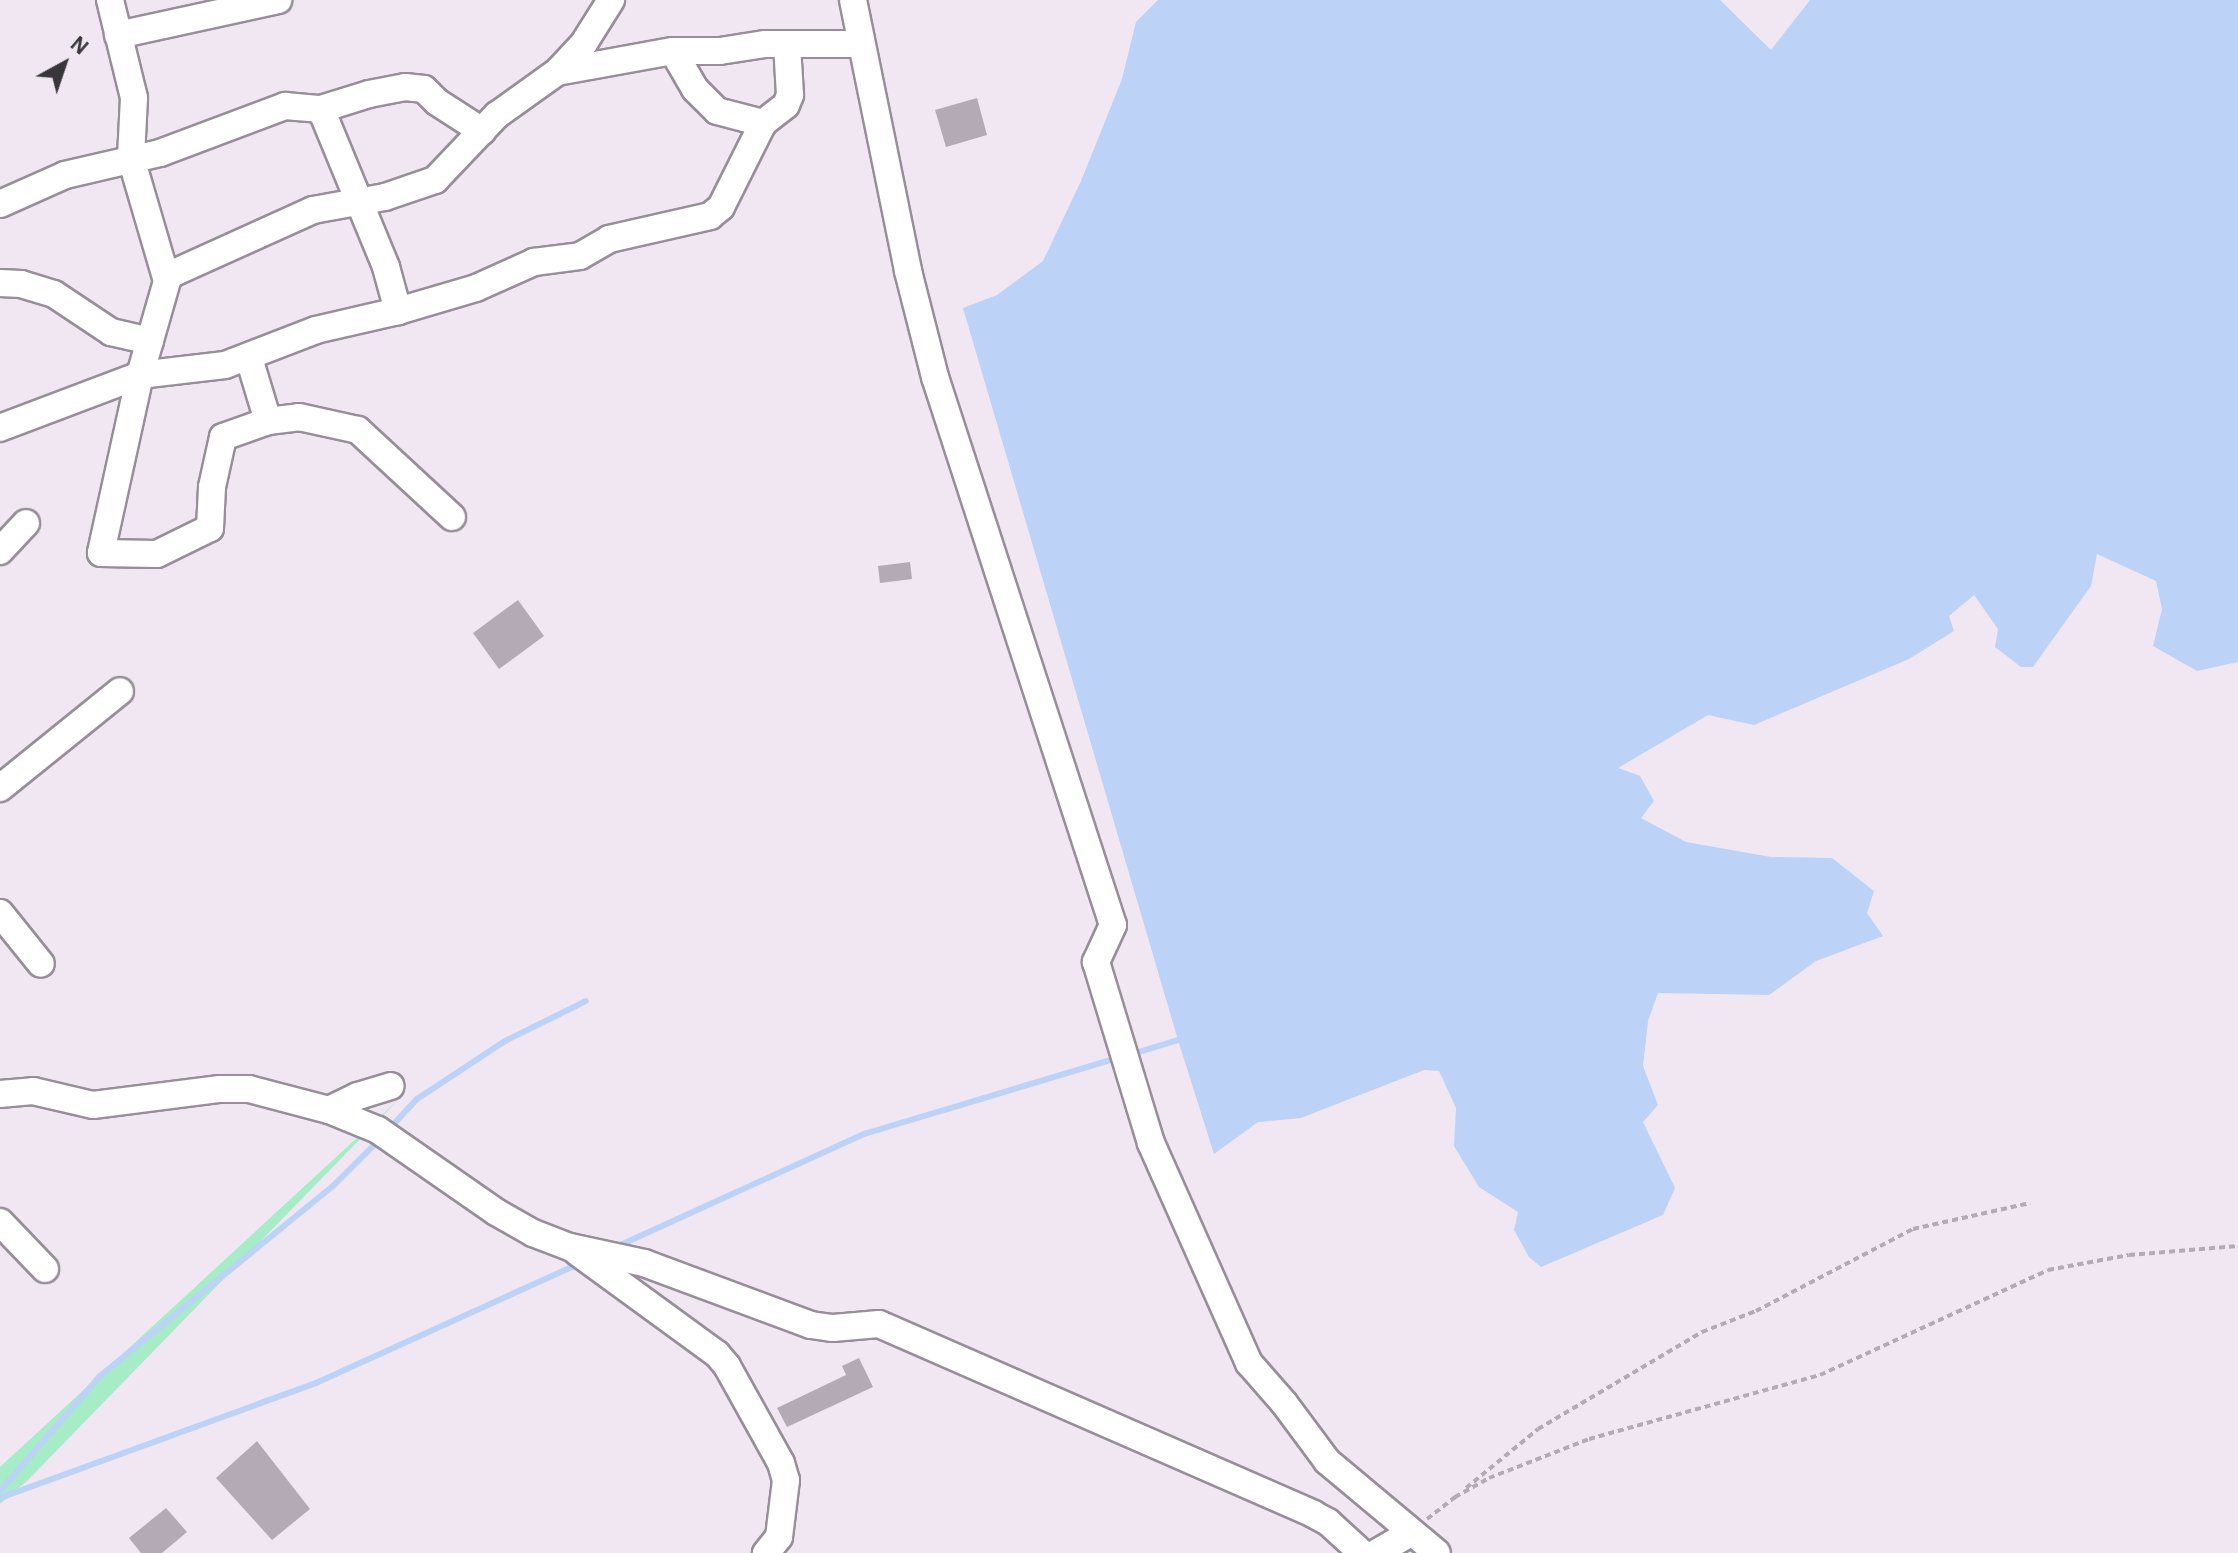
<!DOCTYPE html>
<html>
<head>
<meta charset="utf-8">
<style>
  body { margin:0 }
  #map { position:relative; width:2238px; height:1553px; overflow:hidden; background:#f0e7f3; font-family:"Alegreya Sans",sans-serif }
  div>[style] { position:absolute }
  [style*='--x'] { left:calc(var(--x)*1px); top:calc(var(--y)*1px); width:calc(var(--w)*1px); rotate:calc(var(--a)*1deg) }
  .green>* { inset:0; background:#a5ecc7 }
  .water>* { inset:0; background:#bcd2f7 }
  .stream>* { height:6px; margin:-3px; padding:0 3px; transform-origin:3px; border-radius:3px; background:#bcd2f7 }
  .building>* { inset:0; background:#b4aab6 }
  .path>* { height:4px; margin-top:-2px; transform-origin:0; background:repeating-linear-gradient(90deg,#b2abb4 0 6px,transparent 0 10px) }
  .roads { filter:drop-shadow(2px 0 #978e99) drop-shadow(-2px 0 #978e99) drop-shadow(0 2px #978e99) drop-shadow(0 -2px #978e99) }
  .minor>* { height:26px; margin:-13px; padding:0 13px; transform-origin:13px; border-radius:13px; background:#fff }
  span { translate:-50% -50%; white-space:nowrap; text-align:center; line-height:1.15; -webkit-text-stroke:6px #f0e7f3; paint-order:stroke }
  .north { position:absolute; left:24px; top:24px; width:80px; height:80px; -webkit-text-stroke:6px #f0e7f3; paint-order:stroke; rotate:40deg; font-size:22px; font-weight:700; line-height:32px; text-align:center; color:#39363a }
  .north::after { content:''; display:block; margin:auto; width:28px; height:36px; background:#39363a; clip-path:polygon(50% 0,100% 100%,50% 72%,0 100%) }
</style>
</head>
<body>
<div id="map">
  <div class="green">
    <i style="clip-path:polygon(398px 1100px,28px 1480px,0 1504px,0 1467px)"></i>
  </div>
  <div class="water">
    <i style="clip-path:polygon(1158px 0,1720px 0,1771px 50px,1810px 0,2238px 0,2238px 662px,2197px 671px,2153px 646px,2162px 609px,2156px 581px,2097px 554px,2091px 586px,2033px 667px,2021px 667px,1995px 647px,1998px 629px,1974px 595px,1949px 616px,1954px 631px,1909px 659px,1754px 725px,1708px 715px,1618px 768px,1640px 776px,1654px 801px,1641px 818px,1686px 842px,1771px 857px,1832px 858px,1874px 891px,1867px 913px,1883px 936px,1816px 961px,1769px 995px,1658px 993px,1648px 1021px,1643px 1066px,1658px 1105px,1643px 1122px,1675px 1188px,1663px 1215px,1541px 1267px,1529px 1257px,1514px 1230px,1518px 1212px,1479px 1187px,1454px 1146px,1456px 1108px,1439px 1071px,1424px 1070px,1301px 1118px,1258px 1122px,1214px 1154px,1178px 1040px,963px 308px,997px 295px,1043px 261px,1081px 181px,1122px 79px,1136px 22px)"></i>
  </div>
  <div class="stream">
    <i style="--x:1132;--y:1054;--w:48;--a:-16.9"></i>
    <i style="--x:389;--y:1129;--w:41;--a:-47"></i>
    <i style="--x:417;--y:1099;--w:105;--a:-33.4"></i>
    <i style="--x:505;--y:1041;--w:90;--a:-26.3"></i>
    <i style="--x:616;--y:1247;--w:273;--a:-24.5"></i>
    <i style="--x:864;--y:1134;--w:264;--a:-16.7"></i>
    <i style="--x:0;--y:1491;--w:152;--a:-49"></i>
    <i style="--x:100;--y:1376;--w:301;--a:-39.2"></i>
    <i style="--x:333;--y:1186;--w:65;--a:-45"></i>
    <i style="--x:0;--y:1498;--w:336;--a:-20"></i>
    <i style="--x:316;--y:1383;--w:290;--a:-24.4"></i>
  </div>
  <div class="building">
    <i style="clip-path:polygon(977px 98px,987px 135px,946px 147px,935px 110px)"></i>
    <i style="clip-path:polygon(910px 562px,912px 579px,880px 583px,878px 566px)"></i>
    <i style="clip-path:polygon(518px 600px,544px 636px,499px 669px,473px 633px)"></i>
    <i style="clip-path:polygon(859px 1358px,873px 1387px,787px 1427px,777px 1408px,846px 1375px,842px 1366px)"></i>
    <i style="clip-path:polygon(257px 1441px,310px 1509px,272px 1540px,216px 1478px)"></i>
    <i style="clip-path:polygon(166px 1508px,187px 1532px,162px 1553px,141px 1553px,129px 1538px)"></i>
  </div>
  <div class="path">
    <i style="--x:1466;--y:1488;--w:93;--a:-39.3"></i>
    <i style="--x:1538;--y:1429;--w:191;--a:-30.6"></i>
    <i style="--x:1702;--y:1332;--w:58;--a:-21.3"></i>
    <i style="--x:1756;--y:1311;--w:177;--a:-27.6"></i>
    <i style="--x:1913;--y:1229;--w:120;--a:-12.5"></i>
    <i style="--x:1427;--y:1519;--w:36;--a:-38"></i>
    <i style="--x:1455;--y:1497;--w:39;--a:-29"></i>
    <i style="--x:1489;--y:1478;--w:107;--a:-21.3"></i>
    <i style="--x:1589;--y:1439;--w:240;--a:-15.5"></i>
    <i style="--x:1820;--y:1375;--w:251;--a:-24.7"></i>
    <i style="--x:2048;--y:1270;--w:82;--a:-10.5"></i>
    <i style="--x:2129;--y:1255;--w:109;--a:-4.7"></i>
  </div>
  <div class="roads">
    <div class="minor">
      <i style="--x:110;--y:0;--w:101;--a:76.2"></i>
      <i style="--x:134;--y:98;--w:60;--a:92.9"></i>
      <i style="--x:131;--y:158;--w:128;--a:73.7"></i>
      <i style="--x:167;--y:281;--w:98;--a:106"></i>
      <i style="--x:140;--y:375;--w:182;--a:102.4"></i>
      <i style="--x:101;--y:553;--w:56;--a:1"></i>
      <i style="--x:157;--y:554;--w:59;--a:-26.1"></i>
      <i style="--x:210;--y:528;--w:41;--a:-87.2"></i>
      <i style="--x:212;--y:487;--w:51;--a:-77.6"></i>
      <i style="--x:223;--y:437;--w:48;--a:-19.6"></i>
      <i style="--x:853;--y:0;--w:277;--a:78.5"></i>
      <i style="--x:908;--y:271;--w:109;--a:75.7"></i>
      <i style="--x:935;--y:377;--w:576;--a:72.01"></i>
      <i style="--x:1113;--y:925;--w:41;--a:114.7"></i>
      <i style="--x:1096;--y:962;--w:189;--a:73.1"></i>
      <i style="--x:1151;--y:1143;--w:241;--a:66"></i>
      <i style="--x:1249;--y:1363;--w:53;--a:48.8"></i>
      <i style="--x:1284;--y:1403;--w:72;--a:53.4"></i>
      <i style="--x:1327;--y:1461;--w:143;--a:39.9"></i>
      <i style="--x:118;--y:35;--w:164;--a:-12.3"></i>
      <i style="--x:673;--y:51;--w:44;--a:59.9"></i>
      <i style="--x:695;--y:89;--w:31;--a:45"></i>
      <i style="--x:717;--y:111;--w:48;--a:14.6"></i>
      <i style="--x:557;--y:72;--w:118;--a:-10.3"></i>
      <i style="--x:673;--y:51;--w:47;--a:0"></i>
      <i style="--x:720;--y:51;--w:46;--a:-8.8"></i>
      <i style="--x:765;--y:44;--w:96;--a:0"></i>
      <i style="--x:321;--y:109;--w:50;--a:-17.4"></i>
      <i style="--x:369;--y:94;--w:37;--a:-11"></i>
      <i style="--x:405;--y:87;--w:19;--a:6"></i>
      <i style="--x:424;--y:89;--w:18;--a:45"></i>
      <i style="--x:437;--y:102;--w:54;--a:32.8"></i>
      <i style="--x:0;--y:204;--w:71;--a:-24"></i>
      <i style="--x:65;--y:175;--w:98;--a:-13"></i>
      <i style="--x:160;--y:153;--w:134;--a:-20.6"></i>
      <i style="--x:285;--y:106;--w:36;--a:5"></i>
      <i style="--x:321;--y:109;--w:171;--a:67.6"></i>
      <i style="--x:386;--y:267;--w:46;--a:74.7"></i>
      <i style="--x:398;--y:311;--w:84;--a:167"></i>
      <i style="--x:316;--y:330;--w:97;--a:159"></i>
      <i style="--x:225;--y:365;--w:86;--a:173.3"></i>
      <i style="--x:140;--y:375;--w:150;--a:159.3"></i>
      <i style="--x:167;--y:276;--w:160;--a:-24.3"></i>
      <i style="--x:313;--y:210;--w:73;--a:-10.2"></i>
      <i style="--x:385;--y:197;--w:53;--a:-18.8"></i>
      <i style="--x:435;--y:180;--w:90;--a:-46.4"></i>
      <i style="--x:497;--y:115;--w:74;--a:-35.6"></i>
      <i style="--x:557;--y:72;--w:40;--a:-47"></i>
      <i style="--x:584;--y:43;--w:51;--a:-57.9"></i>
      <i style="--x:0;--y:283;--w:21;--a:3"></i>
      <i style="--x:21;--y:284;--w:34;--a:17"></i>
      <i style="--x:54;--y:294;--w:69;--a:33.7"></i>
      <i style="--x:111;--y:332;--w:40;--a:13"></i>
      <i style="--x:398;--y:311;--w:81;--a:-16.4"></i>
      <i style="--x:476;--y:288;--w:64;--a:-24.1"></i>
      <i style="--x:534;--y:262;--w:46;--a:-7.4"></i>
      <i style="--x:580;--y:256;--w:34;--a:-30"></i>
      <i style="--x:609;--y:239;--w:104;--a:-12.8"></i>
      <i style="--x:710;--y:216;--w:14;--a:-39"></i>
      <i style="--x:721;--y:207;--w:94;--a:-63.4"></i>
      <i style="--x:763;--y:123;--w:29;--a:-38"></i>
      <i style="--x:786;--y:105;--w:11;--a:-68"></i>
      <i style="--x:790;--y:95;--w:51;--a:-93.4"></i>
      <i style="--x:249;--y:358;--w:66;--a:73.2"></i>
      <i style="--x:268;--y:421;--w:31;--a:-7"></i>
      <i style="--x:299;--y:417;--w:60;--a:12.4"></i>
      <i style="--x:358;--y:430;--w:128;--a:42.8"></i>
      <i style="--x:0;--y:551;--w:38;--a:-47"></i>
      <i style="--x:0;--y:788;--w:154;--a:-38.9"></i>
      <i style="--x:0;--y:913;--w:65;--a:51.2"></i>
      <i style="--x:0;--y:1094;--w:33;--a:-5"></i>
      <i style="--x:33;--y:1091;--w:62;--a:13.1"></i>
      <i style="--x:93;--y:1105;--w:128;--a:-7.2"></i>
      <i style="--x:220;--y:1089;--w:29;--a:0"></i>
      <i style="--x:249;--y:1089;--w:83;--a:14.7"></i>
      <i style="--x:329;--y:1110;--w:53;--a:22.2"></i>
      <i style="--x:378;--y:1130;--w:144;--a:34.8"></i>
      <i style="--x:496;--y:1212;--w:43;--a:29.6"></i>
      <i style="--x:533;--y:1233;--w:40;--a:21"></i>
      <i style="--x:570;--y:1247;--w:76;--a:12.2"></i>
      <i style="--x:644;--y:1263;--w:178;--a:20.4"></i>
      <i style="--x:811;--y:1325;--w:22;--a:8"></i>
      <i style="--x:833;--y:1328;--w:46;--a:-5"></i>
      <i style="--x:879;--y:1324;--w:474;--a:23.6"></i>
      <i style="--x:1313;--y:1514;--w:17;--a:28"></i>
      <i style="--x:1328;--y:1522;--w:46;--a:42.4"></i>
      <i style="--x:329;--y:1110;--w:32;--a:-26"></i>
      <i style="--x:358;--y:1096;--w:34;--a:-17"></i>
      <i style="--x:0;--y:1222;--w:65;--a:46.2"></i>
      <i style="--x:577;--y:1252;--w:173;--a:36.1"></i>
      <i style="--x:717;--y:1354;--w:16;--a:50"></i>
      <i style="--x:727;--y:1366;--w:111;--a:60.9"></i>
      <i style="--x:781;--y:1463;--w:18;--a:74"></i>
      <i style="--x:786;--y:1480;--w:57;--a:97"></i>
      <i style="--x:779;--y:1537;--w:21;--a:129"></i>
      <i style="--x:1376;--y:1553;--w:39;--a:-30"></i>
    </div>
  </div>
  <div class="north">N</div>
</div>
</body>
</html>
